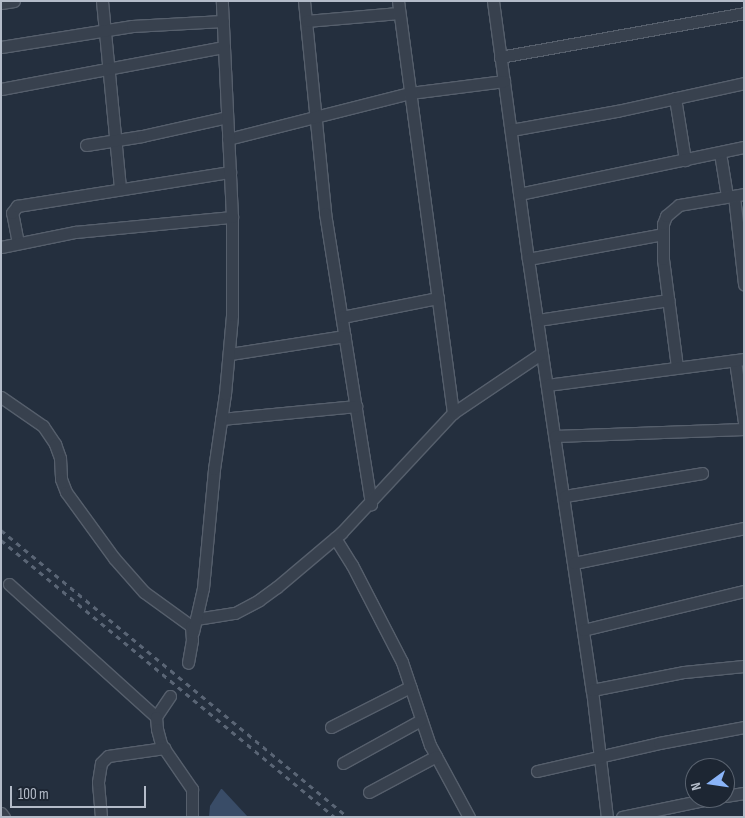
<!DOCTYPE html>
<html>
<head>
<meta charset="utf-8">
<style>
  body { margin:0 }
  #map { position:relative; width:745px; height:818px; overflow:hidden; background:#242f3e; font-family:"Sofia Sans Condensed",sans-serif }
  div>[style] { position:absolute }
  [style*='--x'] { left:calc(var(--x)*1px); top:calc(var(--y)*1px); width:calc(var(--w)*1px); rotate:calc(var(--a)*1deg) }
  .water>* { inset:0; background:#394c67 }
  .roads { filter:drop-shadow(1px 0 #565f6c) drop-shadow(-1px 0 #565f6c) drop-shadow(0 1px #565f6c) drop-shadow(0 -1px #565f6c) }
  .minor>* { height:11px; margin:-5.5px; padding:0 5.5px; transform-origin:5.5px; border-radius:5.5px; background:#38414e }
  .rail>* { height:2.5px; margin-top:-1.25px; transform-origin:0; background:repeating-linear-gradient(90deg,#5a6575 0 5px,transparent 0 10px) }
  span { translate:-50% -50%; white-space:nowrap; text-align:center; line-height:1.15; -webkit-text-stroke:4.5px #1d2633; paint-order:stroke }
  .frame { position:absolute; inset:0; border:2px solid #b4bcc9; pointer-events:none }
  .north { position:absolute; left:685px; top:758px; width:50px; height:50px; box-sizing:border-box; background:#1d2633; border:1px solid #59626f; border-radius:50%; rotate:256deg; font-size:14px; font-weight:700; line-height:20px; text-align:center; color:#b4bcc9 }
  .north::after { content:''; display:block; margin:auto; width:18px; height:22px; background:#8ab4f8; clip-path:polygon(50% 0,100% 100%,50% 72%,0 100%) }
  .scale { position:absolute; left:10px; top:786px; width:136px; height:22px; box-sizing:border-box; border:2px solid #b4bcc9; border-top:0; padding-left:6px; font-size:15px; line-height:18px; white-space:nowrap; color:#b4bcc9; -webkit-text-stroke:4px #1d2633; paint-order:stroke }
</style>
</head>
<body>
<div id="map">
  <div class="water">
    <i style="clip-path:polygon(221px 789px,222px 789px,248px 817px,209px 817px,210px 806px)"></i>
  </div>
  <div class="roads">
    <div class="minor">
      <i style="--x:102;--y:1;--w:188;--a:84.5"></i>
      <i style="--x:304;--y:1;--w:213;--a:84.3"></i>
      <i style="--x:325;--y:213;--w:295;--a:81"></i>
      <i style="--x:493;--y:1;--w:260;--a:82.3"></i>
      <i style="--x:528;--y:259;--w:436;--a:81.6"></i>
      <i style="--x:592;--y:690;--w:128;--a:83.3"></i>
      <i style="--x:1;--y:3;--w:13;--a:-9"></i>
      <i style="--x:306;--y:21;--w:93;--a:-4.9"></i>
      <i style="--x:1;--y:47;--w:133;--a:-9.1"></i>
      <i style="--x:132;--y:26;--w:91;--a:-3.1"></i>
      <i style="--x:500;--y:57;--w:248;--a:-10.2"></i>
      <i style="--x:1;--y:89;--w:227;--a:-10.7"></i>
      <i style="--x:675;--y:98;--w:63;--a:80.8"></i>
      <i style="--x:511;--y:130;--w:108;--a:-10.2"></i>
      <i style="--x:617;--y:111;--w:130;--a:-12.4"></i>
      <i style="--x:228;--y:139;--w:188;--a:-14.2"></i>
      <i style="--x:410;--y:93;--w:95;--a:-7.3"></i>
      <i style="--x:86;--y:145;--w:57;--a:-9.1"></i>
      <i style="--x:142;--y:136;--w:87;--a:-12.6"></i>
      <i style="--x:720;--y:153;--w:44;--a:80.8"></i>
      <i style="--x:519;--y:194;--w:230;--a:-11.8"></i>
      <i style="--x:734;--y:196;--w:89;--a:83.5"></i>
      <i style="--x:18;--y:243;--w:31;--a:-101"></i>
      <i style="--x:12;--y:213;--w:9;--a:-54"></i>
      <i style="--x:17;--y:206;--w:216;--a:-9.1"></i>
      <i style="--x:1;--y:247;--w:76;--a:-11.5"></i>
      <i style="--x:75;--y:232;--w:158;--a:-5.5"></i>
      <i style="--x:528;--y:259;--w:137;--a:-10.5"></i>
      <i style="--x:342;--y:317;--w:98;--a:-11.2"></i>
      <i style="--x:538;--y:320;--w:132;--a:-8.7"></i>
      <i style="--x:230;--y:354;--w:116;--a:-8.9"></i>
      <i style="--x:735;--y:361;--w:62;--a:81.6"></i>
      <i style="--x:677;--y:367;--w:109;--a:-97.4"></i>
      <i style="--x:663;--y:259;--w:35;--a:-90"></i>
      <i style="--x:663;--y:224;--w:9;--a:-69"></i>
      <i style="--x:666;--y:216;--w:17;--a:-40"></i>
      <i style="--x:679;--y:205;--w:66;--a:-9.6"></i>
      <i style="--x:547;--y:385;--w:199;--a:-7.5"></i>
      <i style="--x:1;--y:397;--w:51;--a:34.6"></i>
      <i style="--x:43;--y:426;--w:22;--a:56"></i>
      <i style="--x:55;--y:444;--w:15;--a:70"></i>
      <i style="--x:60;--y:458;--w:21;--a:87"></i>
      <i style="--x:61;--y:479;--w:14;--a:69"></i>
      <i style="--x:66;--y:492;--w:82;--a:54"></i>
      <i style="--x:114;--y:558;--w:45;--a:48.6"></i>
      <i style="--x:144;--y:592;--w:58;--a:35.9"></i>
      <i style="--x:191;--y:626;--w:14;--a:86"></i>
      <i style="--x:192;--y:640;--w:23;--a:100"></i>
      <i style="--x:453;--y:413;--w:107;--a:-34"></i>
      <i style="--x:221;--y:419;--w:136;--a:-5.5"></i>
      <i style="--x:555;--y:436;--w:189;--a:-2.1"></i>
      <i style="--x:565;--y:496;--w:139;--a:-9.5"></i>
      <i style="--x:335;--y:538;--w:32;--a:58"></i>
      <i style="--x:352;--y:565;--w:109;--a:62.7"></i>
      <i style="--x:402;--y:662;--w:88;--a:71.4"></i>
      <i style="--x:430;--y:745;--w:82;--a:61.6"></i>
      <i style="--x:574;--y:563;--w:174;--a:-11.6"></i>
      <i style="--x:9;--y:584;--w:198;--a:42.1"></i>
      <i style="--x:196;--y:619;--w:39;--a:-9"></i>
      <i style="--x:235;--y:613;--w:27;--a:-28"></i>
      <i style="--x:259;--y:600;--w:22;--a:-36"></i>
      <i style="--x:277;--y:587;--w:84;--a:-40.2"></i>
      <i style="--x:341;--y:533;--w:164;--a:-47"></i>
      <i style="--x:453;--y:413;--w:416;--a:-97.6"></i>
      <i style="--x:583;--y:630;--w:166;--a:-13.6"></i>
      <i style="--x:193;--y:632;--w:45;--a:-77.2"></i>
      <i style="--x:203;--y:588;--w:120;--a:-84.7"></i>
      <i style="--x:214;--y:469;--w:76;--a:-81.7"></i>
      <i style="--x:225;--y:394;--w:79;--a:-84.9"></i>
      <i style="--x:232;--y:315;--w:98;--a:-90"></i>
      <i style="--x:232;--y:217;--w:216;--a:-92.7"></i>
      <i style="--x:592;--y:690;--w:94;--a:-11.1"></i>
      <i style="--x:684;--y:672;--w:60;--a:-5.7"></i>
      <i style="--x:170;--y:696;--w:25;--a:124"></i>
      <i style="--x:156;--y:717;--w:12;--a:85"></i>
      <i style="--x:157;--y:729;--w:16;--a:75"></i>
      <i style="--x:161;--y:744;--w:55;--a:55.4"></i>
      <i style="--x:192;--y:789;--w:28;--a:90"></i>
      <i style="--x:331;--y:727;--w:89;--a:-26.9"></i>
      <i style="--x:343;--y:763;--w:89;--a:-28.9"></i>
      <i style="--x:537;--y:771;--w:125;--a:-12.9"></i>
      <i style="--x:659;--y:743;--w:86;--a:-10.7"></i>
      <i style="--x:369;--y:792;--w:76;--a:-28.2"></i>
      <i style="--x:725;--y:796;--w:19;--a:-9"></i>
      <i style="--x:1;--y:813;--w:5;--a:53"></i>
      <i style="--x:101;--y:817;--w:35;--a:-95"></i>
      <i style="--x:98;--y:782;--w:19;--a:-81"></i>
      <i style="--x:101;--y:763;--w:10;--a:-45"></i>
      <i style="--x:108;--y:756;--w:57;--a:-8.1"></i>
      <i style="--x:622;--y:817;--w:94;--a:-11.7"></i>
    </div>
  </div>
  <div class="rail">
    <i style="--x:1;--y:530;--w:450;--a:39.6"></i>
    <i style="--x:1;--y:540;--w:434;--a:39.7"></i>
  </div>
  <div class="frame"></div>
  <div class="north">N</div>
  <div class="scale">100 m</div>
</div>
</body>
</html>
